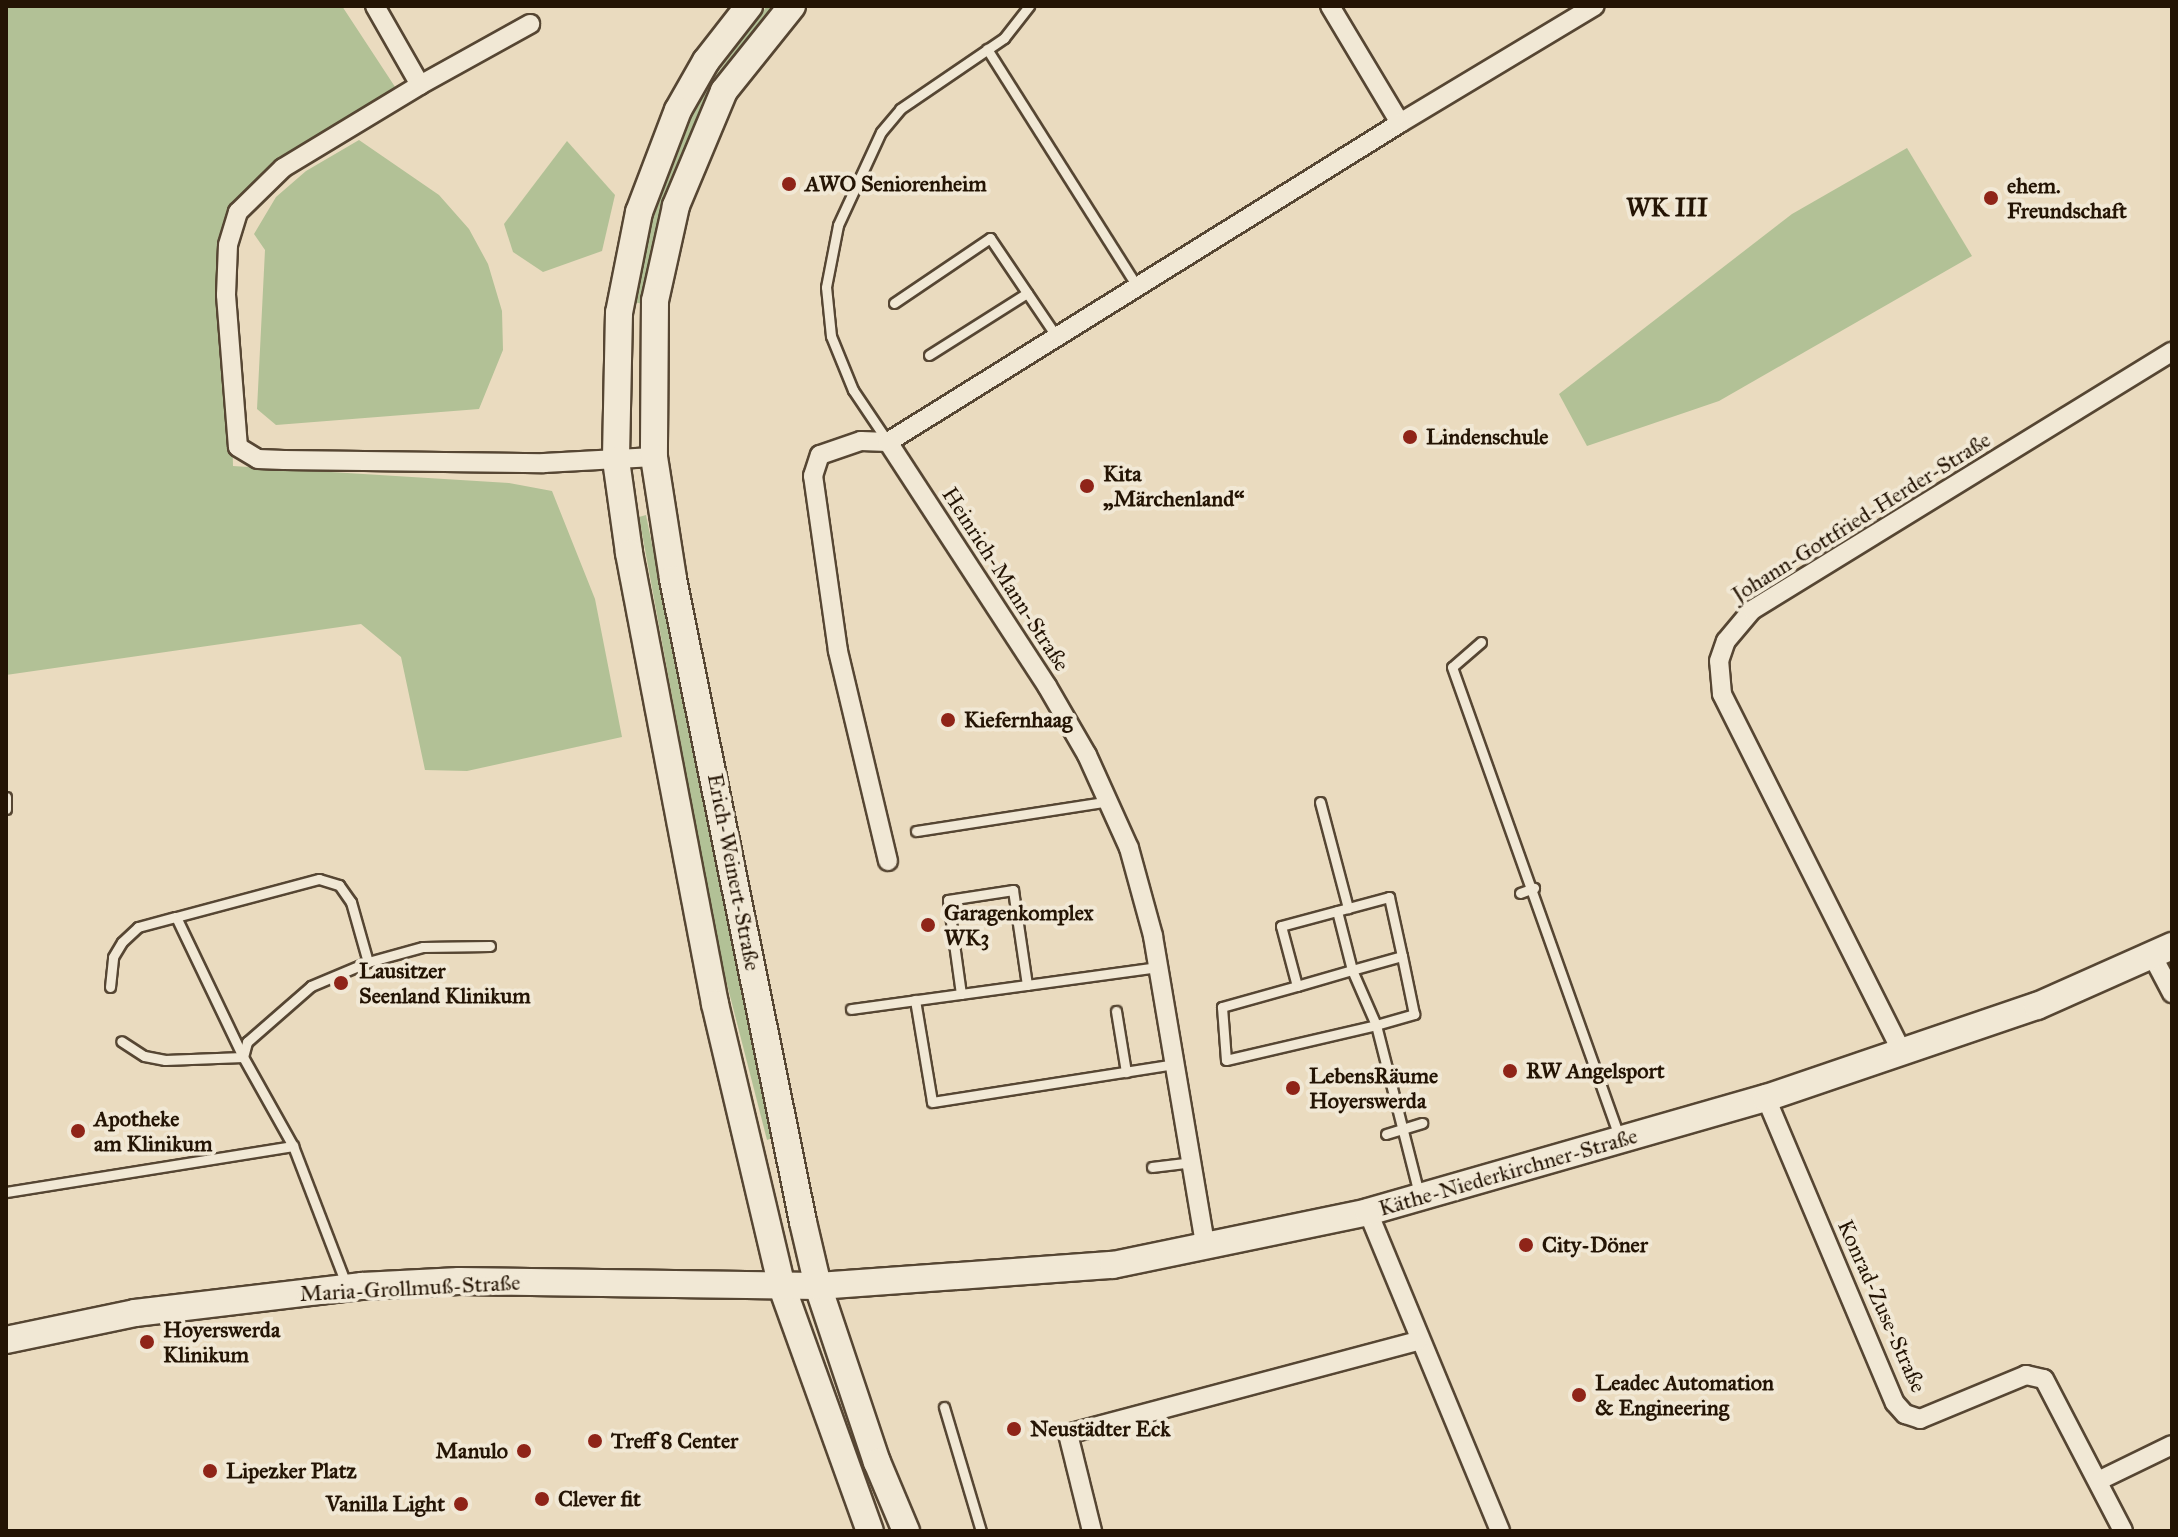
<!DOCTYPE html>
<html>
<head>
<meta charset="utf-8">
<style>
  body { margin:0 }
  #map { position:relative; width:2178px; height:1537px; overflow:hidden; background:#eadbbf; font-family:"IM FELL Great Primer",serif }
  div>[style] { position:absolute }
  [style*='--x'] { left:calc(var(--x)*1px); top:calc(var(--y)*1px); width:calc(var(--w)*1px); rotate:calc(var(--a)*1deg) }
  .green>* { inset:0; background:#b2c196 }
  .roads { filter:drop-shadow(2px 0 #564633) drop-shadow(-2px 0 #564633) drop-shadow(0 2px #564633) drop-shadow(0 -2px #564633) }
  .lane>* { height:9px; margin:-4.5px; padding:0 4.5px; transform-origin:4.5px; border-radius:4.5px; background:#f1e8d5 }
  .street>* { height:18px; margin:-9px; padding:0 9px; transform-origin:9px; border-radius:9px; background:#f1e8d5 }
  .secondary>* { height:26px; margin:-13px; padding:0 13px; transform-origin:13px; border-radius:13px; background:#f1e8d5 }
  .dots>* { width:22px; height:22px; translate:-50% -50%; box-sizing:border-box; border:4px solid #f1e8d5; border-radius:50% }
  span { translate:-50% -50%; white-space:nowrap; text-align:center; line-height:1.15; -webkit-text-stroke:8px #f1e8d5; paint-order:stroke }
  .poi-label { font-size:22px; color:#241404; font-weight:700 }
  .left { translate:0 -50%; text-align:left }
  .right { translate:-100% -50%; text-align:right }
  .street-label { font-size:22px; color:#241404 }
  .quarter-label { font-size:26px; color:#241404; font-weight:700 }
  .frame { position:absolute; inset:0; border:8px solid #241404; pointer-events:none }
</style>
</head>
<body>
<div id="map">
  <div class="green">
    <i style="clip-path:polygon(6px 6px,342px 6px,401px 96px,338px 131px,238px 212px,228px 245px,233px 466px,509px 483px,552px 491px,595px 599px,622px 737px,467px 771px,425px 770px,401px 657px,361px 624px,6px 675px)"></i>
    <i style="clip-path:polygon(767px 6px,778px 6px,659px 228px,643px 304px,634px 302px,652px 221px,699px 98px)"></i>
    <i style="clip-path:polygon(359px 140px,439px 195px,469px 229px,488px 264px,502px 311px,503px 350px,479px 409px,276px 425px,257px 409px,265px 250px,254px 234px,276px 197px,306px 171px)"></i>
    <i style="clip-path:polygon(567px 141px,615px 195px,602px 251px,543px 272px,513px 252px,504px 224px)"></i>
    <i style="clip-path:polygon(1907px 148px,1972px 256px,1719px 401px,1587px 446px,1559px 394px,1792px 214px)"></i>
    <i style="clip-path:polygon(646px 515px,773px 1138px,767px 1140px,720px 957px,639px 517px)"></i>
  </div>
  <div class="roads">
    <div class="lane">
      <i style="--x:987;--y:49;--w:279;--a:57.7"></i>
      <i style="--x:894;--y:303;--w:116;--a:-34.1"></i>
      <i style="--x:990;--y:238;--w:118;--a:56"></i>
      <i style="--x:929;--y:355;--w:116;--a:-32.3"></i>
      <i style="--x:888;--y:442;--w:63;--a:-123.9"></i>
      <i style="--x:853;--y:390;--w:58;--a:-112.2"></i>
      <i style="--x:831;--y:336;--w:49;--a:-95.8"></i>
      <i style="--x:826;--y:287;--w:63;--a:-79"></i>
      <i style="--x:838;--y:225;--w:102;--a:-65.2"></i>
      <i style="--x:881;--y:132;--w:30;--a:-50"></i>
      <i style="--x:900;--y:109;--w:126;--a:-34.3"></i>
      <i style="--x:1004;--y:38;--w:41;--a:-52"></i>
      <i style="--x:1481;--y:642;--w:38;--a:139"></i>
      <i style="--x:1452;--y:667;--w:498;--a:70.4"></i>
      <i style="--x:6;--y:797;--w:12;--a:90"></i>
      <i style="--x:1320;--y:802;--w:110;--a:75.2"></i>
      <i style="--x:916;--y:831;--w:196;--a:-8.8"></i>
      <i style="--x:1520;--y:893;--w:15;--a:-20"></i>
      <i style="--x:1337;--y:911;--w:61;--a:75.7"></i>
      <i style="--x:1352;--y:970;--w:60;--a:66.4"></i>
      <i style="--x:1376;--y:1025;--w:40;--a:-16"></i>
      <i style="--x:1414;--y:1014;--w:59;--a:-101.7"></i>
      <i style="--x:1402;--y:956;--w:52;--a:164.4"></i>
      <i style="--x:1352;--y:970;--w:57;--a:163.8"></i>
      <i style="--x:1297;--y:986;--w:78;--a:164.4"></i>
      <i style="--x:1222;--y:1007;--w:53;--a:85.7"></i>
      <i style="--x:1226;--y:1060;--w:154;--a:-13.1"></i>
      <i style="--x:1376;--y:1025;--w:174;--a:75.7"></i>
      <i style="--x:176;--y:917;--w:148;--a:-14.9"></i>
      <i style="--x:319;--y:879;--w:21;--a:17"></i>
      <i style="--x:339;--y:885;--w:21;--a:55"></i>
      <i style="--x:351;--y:902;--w:62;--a:74.2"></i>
      <i style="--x:1297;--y:986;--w:62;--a:-104.9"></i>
      <i style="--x:1281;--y:926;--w:112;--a:-15"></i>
      <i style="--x:1389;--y:897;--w:60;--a:77.6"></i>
      <i style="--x:110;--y:987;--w:30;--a:-84"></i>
      <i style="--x:113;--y:957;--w:17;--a:-59"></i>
      <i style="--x:122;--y:942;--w:22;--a:-43"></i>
      <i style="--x:138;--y:927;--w:39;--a:-15"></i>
      <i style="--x:176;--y:917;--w:155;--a:64.4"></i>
      <i style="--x:243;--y:1057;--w:78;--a:177.8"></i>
      <i style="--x:165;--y:1060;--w:21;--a:-169"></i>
      <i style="--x:144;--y:1056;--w:27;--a:-147"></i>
      <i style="--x:961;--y:994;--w:95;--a:-97.9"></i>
      <i style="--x:948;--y:900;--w:66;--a:-8.7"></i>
      <i style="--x:1013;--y:890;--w:96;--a:81.6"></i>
      <i style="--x:915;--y:1000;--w:103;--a:80.5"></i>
      <i style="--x:932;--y:1102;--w:247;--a:-8.9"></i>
      <i style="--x:851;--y:1009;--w:311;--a:-7.8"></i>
      <i style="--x:1116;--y:1011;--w:62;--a:80.7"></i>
      <i style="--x:1386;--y:1134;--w:38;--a:-17"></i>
      <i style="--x:1152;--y:1167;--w:39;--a:-7"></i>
      <i style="--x:6;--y:1192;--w:291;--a:-9.1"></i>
      <i style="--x:346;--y:1284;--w:148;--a:-111"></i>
      <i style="--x:293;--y:1146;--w:102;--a:-119.3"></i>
      <i style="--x:243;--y:1057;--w:16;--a:-75"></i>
      <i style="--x:247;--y:1042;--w:85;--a:-41.2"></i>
      <i style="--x:311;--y:986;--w:62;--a:-22.8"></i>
      <i style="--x:368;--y:962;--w:57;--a:-15.3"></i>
      <i style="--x:423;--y:947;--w:67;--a:-0.9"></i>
      <i style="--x:944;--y:1407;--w:129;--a:73.4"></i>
    </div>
    <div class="street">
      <i style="--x:375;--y:6;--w:91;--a:60.3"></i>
      <i style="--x:420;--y:85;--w:160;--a:148.8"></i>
      <i style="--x:283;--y:168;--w:63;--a:135.6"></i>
      <i style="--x:238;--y:212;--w:34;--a:107"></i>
      <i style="--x:228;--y:245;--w:50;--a:92.3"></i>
      <i style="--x:226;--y:295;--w:152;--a:85.5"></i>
      <i style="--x:238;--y:447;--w:23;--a:31"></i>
      <i style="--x:258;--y:459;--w:26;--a:2"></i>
      <i style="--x:284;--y:460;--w:260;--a:0.7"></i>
      <i style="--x:544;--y:463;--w:110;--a:-3.1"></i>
      <i style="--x:1330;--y:6;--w:136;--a:59.1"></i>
      <i style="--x:1400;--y:123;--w:227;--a:-31"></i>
      <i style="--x:420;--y:85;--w:126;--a:-29"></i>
      <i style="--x:888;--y:442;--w:291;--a:56.9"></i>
      <i style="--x:1047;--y:686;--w:80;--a:59.9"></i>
      <i style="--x:1087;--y:755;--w:102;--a:65.7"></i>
      <i style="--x:1129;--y:848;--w:91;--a:74.7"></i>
      <i style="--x:1153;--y:936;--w:316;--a:80.4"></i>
      <i style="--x:888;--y:861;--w:216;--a:-103.4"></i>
      <i style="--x:838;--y:651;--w:177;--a:-98.1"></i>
      <i style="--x:813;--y:476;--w:22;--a:-72"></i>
      <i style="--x:820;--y:455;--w:43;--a:-18.9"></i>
      <i style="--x:861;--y:441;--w:27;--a:2"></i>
      <i style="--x:888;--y:442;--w:603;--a:-31.92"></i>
      <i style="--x:2153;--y:957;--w:41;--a:62.2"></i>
      <i style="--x:1903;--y:1054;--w:403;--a:-116.7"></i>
      <i style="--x:1722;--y:694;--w:33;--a:-95"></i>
      <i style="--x:1719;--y:661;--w:21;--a:-71"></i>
      <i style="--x:1726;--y:641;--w:40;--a:-50"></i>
      <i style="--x:1752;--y:610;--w:493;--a:-31.6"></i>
      <i style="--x:1766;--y:1098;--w:331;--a:67.1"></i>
      <i style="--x:1895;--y:1403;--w:15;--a:48"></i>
      <i style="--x:1905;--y:1414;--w:16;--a:18"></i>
      <i style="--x:1920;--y:1419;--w:115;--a:-22.5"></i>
      <i style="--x:2026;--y:1375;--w:18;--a:13"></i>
      <i style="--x:2044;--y:1379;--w:171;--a:62.5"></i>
      <i style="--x:1368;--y:1212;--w:345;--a:67.5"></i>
      <i style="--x:2098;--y:1481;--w:82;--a:-25.9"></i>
      <i style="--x:1092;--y:1531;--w:100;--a:-103.9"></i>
      <i style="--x:1068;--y:1434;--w:362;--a:-14.9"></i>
    </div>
    <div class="secondary">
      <i style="--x:749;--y:6;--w:70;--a:128"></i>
      <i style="--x:706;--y:61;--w:56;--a:119.7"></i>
      <i style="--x:678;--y:110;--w:109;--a:110.9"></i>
      <i style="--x:639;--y:212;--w:103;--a:101.2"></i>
      <i style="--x:619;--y:313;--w:147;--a:91.2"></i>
      <i style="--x:616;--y:460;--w:94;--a:82"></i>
      <i style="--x:629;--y:553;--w:459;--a:79.2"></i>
      <i style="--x:715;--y:1004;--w:291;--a:76.7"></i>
      <i style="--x:782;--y:1287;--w:259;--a:70.2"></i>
      <i style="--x:792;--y:6;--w:109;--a:128.7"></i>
      <i style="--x:724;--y:91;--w:125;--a:112.7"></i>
      <i style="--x:676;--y:206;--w:97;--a:102.5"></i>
      <i style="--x:655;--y:301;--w:156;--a:90.4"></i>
      <i style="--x:654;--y:457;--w:123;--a:81.1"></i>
      <i style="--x:673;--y:579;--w:656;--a:78.57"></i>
      <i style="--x:803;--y:1222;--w:66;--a:76.8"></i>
      <i style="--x:818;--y:1286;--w:186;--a:71.5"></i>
      <i style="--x:877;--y:1462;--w:75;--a:67.2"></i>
      <i style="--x:6;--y:1340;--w:132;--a:-11.8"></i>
      <i style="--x:135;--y:1313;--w:229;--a:-6.8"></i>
      <i style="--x:362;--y:1286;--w:97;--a:-3"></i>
      <i style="--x:459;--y:1281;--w:359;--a:0.8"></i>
      <i style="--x:818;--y:1286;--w:296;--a:-4.1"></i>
      <i style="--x:1113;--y:1265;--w:260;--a:-11.7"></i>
      <i style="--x:1368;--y:1212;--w:414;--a:-16"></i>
      <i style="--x:1766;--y:1098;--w:286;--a:-18.8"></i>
      <i style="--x:2037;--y:1006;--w:148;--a:-24"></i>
    </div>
  </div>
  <div class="dots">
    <i style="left:789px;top:184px;background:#8f2418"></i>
    <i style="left:1991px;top:198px;background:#8f2418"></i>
    <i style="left:1410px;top:437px;background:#8f2418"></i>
    <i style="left:1087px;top:486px;background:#8f2418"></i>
    <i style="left:948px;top:720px;background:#8f2418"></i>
    <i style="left:928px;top:925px;background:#8f2418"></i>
    <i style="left:341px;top:983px;background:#8f2418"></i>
    <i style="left:1510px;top:1071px;background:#8f2418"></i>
    <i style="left:1293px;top:1088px;background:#8f2418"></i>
    <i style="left:78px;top:1131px;background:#8f2418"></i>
    <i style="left:1526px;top:1245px;background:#8f2418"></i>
    <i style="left:147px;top:1342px;background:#8f2418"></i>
    <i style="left:1579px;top:1395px;background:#8f2418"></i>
    <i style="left:1014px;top:1429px;background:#8f2418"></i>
    <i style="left:595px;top:1441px;background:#8f2418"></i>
    <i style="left:524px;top:1451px;background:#8f2418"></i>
    <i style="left:210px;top:1471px;background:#8f2418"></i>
    <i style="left:542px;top:1499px;background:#8f2418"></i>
    <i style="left:461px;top:1504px;background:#8f2418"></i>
  </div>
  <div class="poi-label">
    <span class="left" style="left:805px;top:184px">AWO Seniorenheim</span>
    <span class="left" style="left:2007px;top:198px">ehem.<br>Freundschaft</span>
    <span class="left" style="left:1426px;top:437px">Lindenschule</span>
    <span class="left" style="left:1103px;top:486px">Kita<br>„Märchenland“</span>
    <span class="left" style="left:964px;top:720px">Kiefernhaag</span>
    <span class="left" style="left:944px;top:925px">Garagenkomplex<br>WK3</span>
    <span class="left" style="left:359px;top:983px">Lausitzer<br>Seenland Klinikum</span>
    <span class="left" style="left:1526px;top:1071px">RW Angelsport</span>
    <span class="left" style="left:1309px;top:1088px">LebensRäume<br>Hoyerswerda</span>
    <span class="left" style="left:94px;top:1131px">Apotheke<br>am Klinikum</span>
    <span class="left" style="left:1542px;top:1245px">City-Döner</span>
    <span class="left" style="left:163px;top:1342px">Hoyerswerda<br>Klinikum</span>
    <span class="left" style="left:1595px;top:1395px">Leadec Automation<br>&amp; Engineering</span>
    <span class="left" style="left:1030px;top:1429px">Neustädter Eck</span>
    <span class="left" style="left:611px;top:1441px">Treff 8 Center</span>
    <span class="right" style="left:508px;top:1451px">Manulo</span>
    <span class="left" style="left:226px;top:1471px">Lipezker Platz</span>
    <span class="left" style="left:558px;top:1499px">Clever fit</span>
    <span class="right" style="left:445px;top:1504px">Vanilla Light</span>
  </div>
  <div class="street-label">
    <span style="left:1861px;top:517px;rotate:-32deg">Johann-Gottfried-Herder-Straße</span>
    <span style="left:1006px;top:579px;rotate:57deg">Heinrich-Mann-Straße</span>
    <span style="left:734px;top:872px;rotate:79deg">Erich-Weinert-Straße</span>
    <span style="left:1508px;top:1172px;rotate:-16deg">Käthe-Niederkirchner-Straße</span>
    <span style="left:410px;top:1288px;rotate:-3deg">Maria-Grollmuß-Straße</span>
    <span style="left:1882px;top:1306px;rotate:66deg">Konrad-Zuse-Straße</span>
  </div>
  <div class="quarter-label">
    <span style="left:1667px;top:208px">WK III</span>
  </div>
  <div class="frame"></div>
</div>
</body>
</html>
